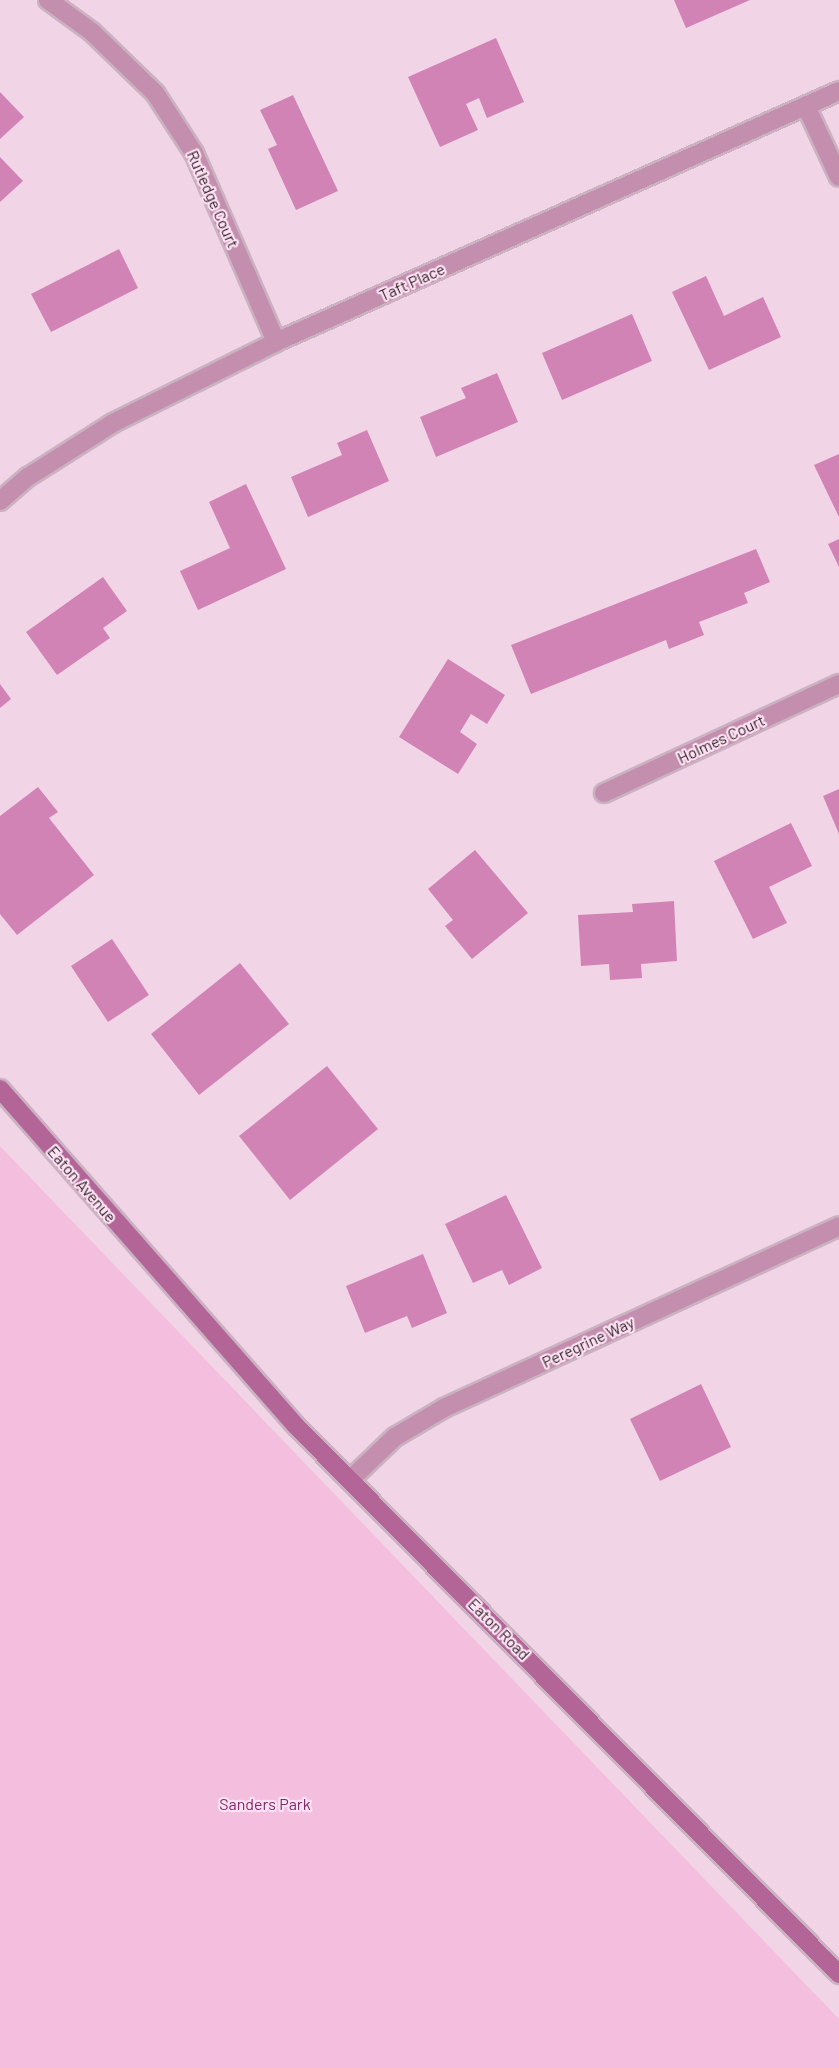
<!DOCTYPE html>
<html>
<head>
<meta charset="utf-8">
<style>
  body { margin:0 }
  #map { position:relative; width:839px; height:2068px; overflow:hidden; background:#f1d5e6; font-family:Barlow,sans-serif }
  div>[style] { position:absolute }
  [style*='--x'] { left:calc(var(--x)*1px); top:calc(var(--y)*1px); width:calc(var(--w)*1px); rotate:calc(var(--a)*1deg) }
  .green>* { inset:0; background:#f4bfdf }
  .building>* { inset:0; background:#d283b5 }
  .roads { filter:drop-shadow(2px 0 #cab2c1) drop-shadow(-2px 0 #cab2c1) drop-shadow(0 2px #cab2c1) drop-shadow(0 -2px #cab2c1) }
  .street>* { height:18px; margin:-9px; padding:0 9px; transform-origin:9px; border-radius:9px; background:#c48eaf }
  .secondary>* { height:18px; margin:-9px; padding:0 9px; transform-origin:9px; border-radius:9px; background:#b36598 }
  span { translate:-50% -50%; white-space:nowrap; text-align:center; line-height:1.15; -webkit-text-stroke:4.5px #ffe2f3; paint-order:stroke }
  .street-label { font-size:16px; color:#30252c }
  .park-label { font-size:16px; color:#842869 }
</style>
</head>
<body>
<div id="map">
  <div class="green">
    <i style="clip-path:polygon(0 1146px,839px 2019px,839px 2068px,0 2068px)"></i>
  </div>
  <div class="building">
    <i style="clip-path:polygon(674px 0,750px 0,686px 28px)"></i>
    <i style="clip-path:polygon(496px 38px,524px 102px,487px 118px,479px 98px,466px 104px,478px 130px,440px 147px,408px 77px)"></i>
    <i style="clip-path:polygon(0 92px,24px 117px,0 139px)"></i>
    <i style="clip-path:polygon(293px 95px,338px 191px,296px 210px,268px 149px,277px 145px,260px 110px)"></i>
    <i style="clip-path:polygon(0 157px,23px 181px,0 202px)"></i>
    <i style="clip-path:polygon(119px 249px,138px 288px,51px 332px,31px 294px)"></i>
    <i style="clip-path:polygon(706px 276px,724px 316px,763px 297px,781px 337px,709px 370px,672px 292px)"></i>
    <i style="clip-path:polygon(632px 314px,652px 361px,562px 400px,542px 353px)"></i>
    <i style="clip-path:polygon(497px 373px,518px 422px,436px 457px,420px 417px,466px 398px,461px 388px)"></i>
    <i style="clip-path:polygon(367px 430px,389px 481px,308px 517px,291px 477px,342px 455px,337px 443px)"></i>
    <i style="clip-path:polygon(839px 454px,839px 517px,814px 465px)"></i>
    <i style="clip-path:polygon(246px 484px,286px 569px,198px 610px,180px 571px,230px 548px,209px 502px)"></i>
    <i style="clip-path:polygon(839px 539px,839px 567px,828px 544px)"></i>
    <i style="clip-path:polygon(756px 549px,770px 582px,744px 593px,748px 603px,699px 622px,704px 635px,669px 649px,666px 640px,531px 694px,511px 645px)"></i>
    <i style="clip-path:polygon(103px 577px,127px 611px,103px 628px,110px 638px,57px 675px,26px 632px)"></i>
    <i style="clip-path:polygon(448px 659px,505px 695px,487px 724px,471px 714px,460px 732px,477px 744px,458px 774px,399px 737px)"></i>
    <i style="clip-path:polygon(0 684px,11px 699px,0 708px)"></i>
    <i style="clip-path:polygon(38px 787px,58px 812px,49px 818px,94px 875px,17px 935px,0 914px,0 816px)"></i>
    <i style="clip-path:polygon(839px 789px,839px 834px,823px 796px)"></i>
    <i style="clip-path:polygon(791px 823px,812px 866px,769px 887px,787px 923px,753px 939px,714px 861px)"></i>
    <i style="clip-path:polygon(475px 850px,528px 913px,472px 959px,445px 926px,453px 920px,428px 889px)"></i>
    <i style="clip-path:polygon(674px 901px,677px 961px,641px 964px,642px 978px,610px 980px,609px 964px,581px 966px,578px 915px,633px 912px,632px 904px)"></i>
    <i style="clip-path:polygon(112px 939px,149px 995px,108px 1022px,71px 966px)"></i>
    <i style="clip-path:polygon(240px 963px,289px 1024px,199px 1095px,151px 1034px)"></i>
    <i style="clip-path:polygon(327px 1066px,378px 1129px,290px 1200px,239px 1136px)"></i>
    <i style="clip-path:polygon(506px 1195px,542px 1268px,509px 1285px,502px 1270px,473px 1283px,445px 1224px)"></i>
    <i style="clip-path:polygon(423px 1254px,447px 1313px,412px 1328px,407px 1316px,365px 1333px,346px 1286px)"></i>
    <i style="clip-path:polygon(701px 1384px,731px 1447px,660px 1481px,630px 1419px)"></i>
  </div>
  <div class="roads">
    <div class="street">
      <i style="--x:48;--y:0;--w:54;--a:36"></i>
      <i style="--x:92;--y:32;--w:88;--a:44.1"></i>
      <i style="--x:155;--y:93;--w:72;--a:57"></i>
      <i style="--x:194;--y:153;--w:206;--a:66.5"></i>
      <i style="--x:806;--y:106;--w:78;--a:65.1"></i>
      <i style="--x:0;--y:501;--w:37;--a:-41"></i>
      <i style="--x:28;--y:477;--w:101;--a:-32.4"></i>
      <i style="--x:113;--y:423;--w:182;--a:-26.4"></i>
      <i style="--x:276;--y:342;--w:616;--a:-24.03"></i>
      <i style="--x:604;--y:793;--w:259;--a:-24.9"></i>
      <i style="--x:351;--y:1479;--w:61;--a:-43.7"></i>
      <i style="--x:395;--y:1437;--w:57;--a:-30.6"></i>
      <i style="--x:444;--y:1408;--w:435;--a:-24.7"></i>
    </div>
    <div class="secondary">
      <i style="--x:0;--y:1089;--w:447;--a:48.7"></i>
      <i style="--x:295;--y:1425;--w:773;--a:45.26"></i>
    </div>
  </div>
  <div class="street-label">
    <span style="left:213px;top:199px;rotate:66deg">Rutledge Court</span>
    <span style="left:412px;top:282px;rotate:-24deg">Taft Place</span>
    <span style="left:721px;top:739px;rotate:-25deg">Holmes Court</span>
    <span style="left:82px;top:1184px;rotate:49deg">Eaton Avenue</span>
    <span style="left:588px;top:1342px;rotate:-25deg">Peregrine Way</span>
    <span style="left:499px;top:1629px;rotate:45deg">Eaton Road</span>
  </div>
  <div class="park-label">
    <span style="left:265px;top:1804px">Sanders Park</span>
  </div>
</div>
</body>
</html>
